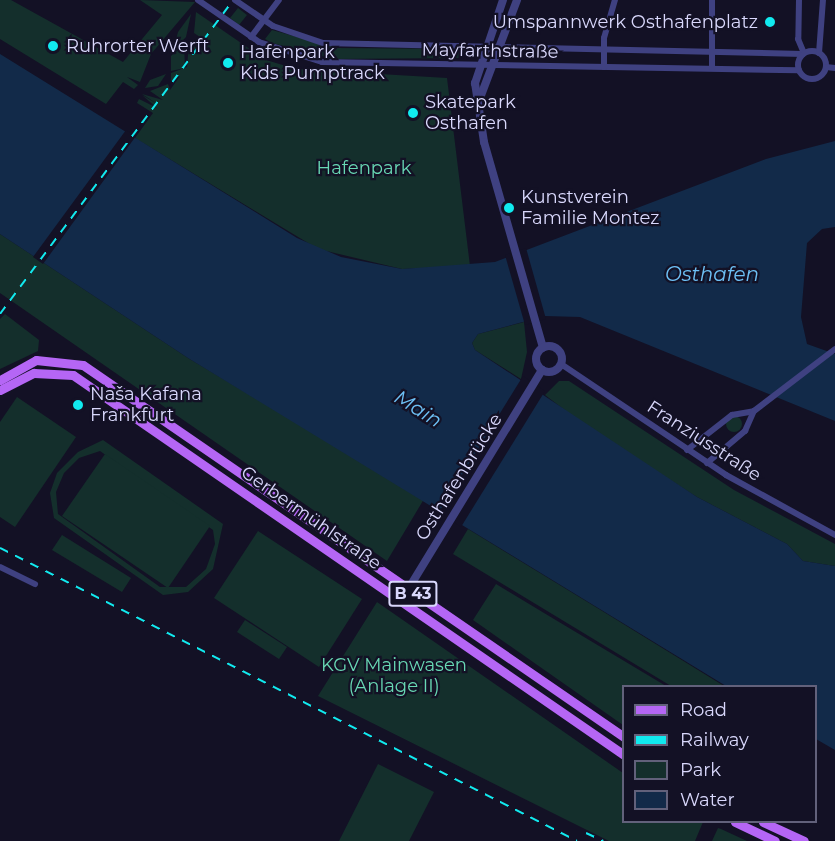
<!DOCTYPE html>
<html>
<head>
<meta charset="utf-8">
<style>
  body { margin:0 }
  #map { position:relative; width:835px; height:841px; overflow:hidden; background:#131125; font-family:Montserrat,sans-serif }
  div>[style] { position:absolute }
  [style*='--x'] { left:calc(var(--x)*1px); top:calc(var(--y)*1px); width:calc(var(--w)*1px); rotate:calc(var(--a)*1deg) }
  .green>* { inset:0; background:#142f2c }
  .round { border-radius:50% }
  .water>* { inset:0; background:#122a49 }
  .pier>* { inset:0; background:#131125 }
  .minor>* { height:6px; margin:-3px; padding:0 3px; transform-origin:3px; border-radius:3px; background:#3f4181 }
  .minor>.ring { margin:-3px; padding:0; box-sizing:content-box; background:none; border:6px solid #3f4181; border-radius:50% }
  .tertiary>* { height:8px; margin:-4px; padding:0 4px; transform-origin:4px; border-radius:4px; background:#3f4181 }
  .tertiary>.ring { margin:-4px; padding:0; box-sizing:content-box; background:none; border:8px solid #3f4181; border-radius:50% }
  .primary>* { height:9px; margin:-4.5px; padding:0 4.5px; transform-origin:4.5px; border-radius:4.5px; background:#b566f5 }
  .rail>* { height:2px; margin-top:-1px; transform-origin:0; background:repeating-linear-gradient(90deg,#11eaef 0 9px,transparent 0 17px) }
  .dots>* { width:16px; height:16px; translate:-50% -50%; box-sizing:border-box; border:3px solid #131125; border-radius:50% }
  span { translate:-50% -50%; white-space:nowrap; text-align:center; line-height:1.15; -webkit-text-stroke:4.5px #131125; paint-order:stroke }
  .shield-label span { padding:2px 4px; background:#131125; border:2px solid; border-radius:4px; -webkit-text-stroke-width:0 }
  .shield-label { font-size:16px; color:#d9d8fc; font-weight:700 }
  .poi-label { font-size:18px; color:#d9d8fc }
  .right { translate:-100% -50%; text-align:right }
  .left { translate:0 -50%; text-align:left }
  .street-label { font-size:18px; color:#d9d8fc }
  .park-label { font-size:18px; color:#68d8b4 }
  .water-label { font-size:20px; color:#6dc0f5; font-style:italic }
  .legend { position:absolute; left:622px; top:685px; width:195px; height:138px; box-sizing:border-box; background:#131125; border:2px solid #62617b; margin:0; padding:8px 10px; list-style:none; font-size:18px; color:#d9d8fc }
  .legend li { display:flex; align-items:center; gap:12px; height:30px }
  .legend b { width:30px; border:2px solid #62617b }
</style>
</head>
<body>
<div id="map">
  <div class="green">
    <i style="clip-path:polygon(0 0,11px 0,123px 62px,162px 15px,140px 0,195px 2px,151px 54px,140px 82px,127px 77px,138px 85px,134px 89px,123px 82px,106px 104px,0 39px)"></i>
    <i style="clip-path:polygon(238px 8px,247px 15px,239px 25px,230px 18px)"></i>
    <i style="clip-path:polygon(196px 12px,266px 60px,296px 69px,447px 78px,470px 266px,402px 269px,318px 249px,135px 138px,153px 113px,137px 103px,139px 99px,157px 108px,142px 95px,159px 105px,142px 94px,163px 100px,150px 91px,168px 84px,170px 90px,180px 76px,171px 81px,171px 73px,187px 67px,189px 43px,200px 50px,206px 41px,194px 33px)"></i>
    <i style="clip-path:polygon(191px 14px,186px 37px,173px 51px,178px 32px)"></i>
    <i style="clip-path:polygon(272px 30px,337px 48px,465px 49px,462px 58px,333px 59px,272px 43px,265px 39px)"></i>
    <i style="clip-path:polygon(184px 44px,185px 68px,171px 71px,171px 56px)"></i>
    <i style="clip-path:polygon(166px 74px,158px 86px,145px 88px,150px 80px)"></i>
    <i style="clip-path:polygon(0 234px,188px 358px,424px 499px,387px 561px,0 293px)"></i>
    <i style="clip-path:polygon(5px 314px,39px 340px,38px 351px,0 369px,0 319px)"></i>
    <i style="clip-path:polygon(524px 322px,527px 352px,521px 379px,475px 350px,472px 343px,478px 334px)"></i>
    <i style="clip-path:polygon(559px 381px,569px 381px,734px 490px,835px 544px,835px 566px,803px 561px,787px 544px,697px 497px,587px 427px,545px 395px)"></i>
    <i style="clip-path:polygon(17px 397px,76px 437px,15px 527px,0 517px,0 422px)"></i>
    <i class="round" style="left:726px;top:416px;width:16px;height:16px"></i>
    <i style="clip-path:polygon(evenodd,103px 440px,223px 524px,213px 569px,188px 592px,163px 595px,54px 518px,50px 493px,57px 473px,78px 452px,103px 440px,100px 451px,213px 530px,215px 544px,206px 569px,186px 587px,160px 587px,58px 514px,56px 492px,64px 473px,79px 458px,100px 451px)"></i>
    <i style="clip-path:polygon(105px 454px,210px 526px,168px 588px,62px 516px)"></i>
    <i style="clip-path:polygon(468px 529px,599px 609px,724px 686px,671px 686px,453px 554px)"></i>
    <i style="clip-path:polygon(258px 531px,362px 599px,319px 667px,214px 598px)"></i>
    <i style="clip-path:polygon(62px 535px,131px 578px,122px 592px,52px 550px)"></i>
    <i style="clip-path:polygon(496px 584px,554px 619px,666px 686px,624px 686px,623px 725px,473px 620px)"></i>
    <i style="clip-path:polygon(377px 602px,623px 773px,624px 822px,703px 822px,695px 841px,609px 841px,318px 696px)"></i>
    <i style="clip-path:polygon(245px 620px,287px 647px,279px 659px,237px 632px)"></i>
    <i style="clip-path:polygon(378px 764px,434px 792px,409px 841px,339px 841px)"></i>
    <i style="clip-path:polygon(718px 828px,721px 829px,747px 841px,712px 841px)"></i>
  </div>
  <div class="water">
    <i style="clip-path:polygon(0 54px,297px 238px,341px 257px,402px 269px,495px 262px,766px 159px,835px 141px,835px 227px,822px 229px,807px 243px,801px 317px,807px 344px,835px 354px,835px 421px,580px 317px,545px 316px,478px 334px,472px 343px,475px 350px,697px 497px,787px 544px,803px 561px,835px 566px,835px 750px,816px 739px,816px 686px,726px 686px,188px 358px,0 234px)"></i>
  </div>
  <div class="pier">
    <i style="clip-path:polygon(126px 130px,136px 136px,43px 264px,33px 257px)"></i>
    <i style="clip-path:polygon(526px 248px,546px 319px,525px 325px,505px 255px)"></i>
    <i style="clip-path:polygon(523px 376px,545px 391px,461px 527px,439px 512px)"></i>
  </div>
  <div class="minor">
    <i style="--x:198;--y:0;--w:74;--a:34.5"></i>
    <i style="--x:259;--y:42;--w:66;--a:17.6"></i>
    <i style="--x:322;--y:62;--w:477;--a:1"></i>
    <i style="--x:235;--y:0;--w:46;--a:34.4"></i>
    <i style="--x:273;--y:26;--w:53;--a:18.8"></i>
    <i style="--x:323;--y:43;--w:480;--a:1.3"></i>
    <i style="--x:799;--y:0;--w:39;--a:91"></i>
    <i style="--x:798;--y:39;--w:15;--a:67"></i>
    <i style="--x:251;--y:37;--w:46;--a:-52.9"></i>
    <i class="ring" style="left:798px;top:51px;width:22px;height:22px"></i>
    <i style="--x:819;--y:53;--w:53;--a:-85.7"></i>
    <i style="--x:604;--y:67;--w:29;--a:-90"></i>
    <i style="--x:604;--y:38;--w:40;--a:-74"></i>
    <i style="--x:826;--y:67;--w:9;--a:6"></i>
    <i style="--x:712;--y:68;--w:68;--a:-90"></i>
    <i style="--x:561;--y:364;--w:199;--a:33.9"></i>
    <i style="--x:726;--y:475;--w:124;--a:28.8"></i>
    <i style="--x:687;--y:450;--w:57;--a:-37.9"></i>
    <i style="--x:732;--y:415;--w:22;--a:-10"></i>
    <i style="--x:754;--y:411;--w:102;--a:-37.4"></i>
    <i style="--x:707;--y:463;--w:50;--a:-40.1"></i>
    <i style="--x:745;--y:431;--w:22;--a:-66"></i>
    <i style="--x:0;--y:567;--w:39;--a:26"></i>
  </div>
  <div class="tertiary">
    <i style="--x:503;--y:0;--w:88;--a:108.6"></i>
    <i style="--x:475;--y:83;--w:60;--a:81.3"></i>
    <i style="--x:484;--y:142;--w:214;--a:74"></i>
    <i style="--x:480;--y:98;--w:105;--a:-69.3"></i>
    <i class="ring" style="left:536px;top:346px;width:18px;height:18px"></i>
    <i style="--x:401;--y:601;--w:271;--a:-58.6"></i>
  </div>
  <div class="primary">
    <i style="--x:0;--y:380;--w:41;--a:-29.1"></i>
    <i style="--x:36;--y:360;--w:47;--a:6.1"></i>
    <i style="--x:83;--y:365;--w:657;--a:34.51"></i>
    <i style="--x:0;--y:390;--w:38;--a:-27"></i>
    <i style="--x:34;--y:373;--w:39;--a:3"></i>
    <i style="--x:73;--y:375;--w:669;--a:34.59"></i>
    <i style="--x:735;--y:822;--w:44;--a:25.4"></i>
    <i style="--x:763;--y:822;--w:45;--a:24.9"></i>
  </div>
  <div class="rail">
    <i style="--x:0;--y:314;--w:391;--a:-53.4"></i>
    <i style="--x:0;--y:548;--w:647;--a:26.92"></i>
    <i style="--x:586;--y:833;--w:19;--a:25"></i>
  </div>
  <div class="dots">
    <i style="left:770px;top:22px;background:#11eaef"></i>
    <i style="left:53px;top:46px;background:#11eaef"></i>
    <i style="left:228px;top:63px;background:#11eaef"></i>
    <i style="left:413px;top:113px;background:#11eaef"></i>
    <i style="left:509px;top:208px;background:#11eaef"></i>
    <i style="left:78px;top:405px;background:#11eaef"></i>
  </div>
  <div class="shield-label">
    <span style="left:413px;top:594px">B 43</span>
  </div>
  <div class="poi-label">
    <span class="right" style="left:758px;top:22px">Umspannwerk Osthafenplatz</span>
    <span class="left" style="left:66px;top:46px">Ruhrorter Werft</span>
    <span class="left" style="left:240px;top:63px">Hafenpark<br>Kids Pumptrack</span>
    <span class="left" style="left:425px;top:113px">Skatepark<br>Osthafen</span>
    <span class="left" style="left:521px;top:208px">Kunstverein<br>Familie Montez</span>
    <span class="left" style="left:90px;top:405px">Naša Kafana<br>Frankfurt</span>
  </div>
  <div class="street-label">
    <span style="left:490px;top:51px;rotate:1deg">Mayfarthstraße</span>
    <span style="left:704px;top:441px;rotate:33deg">Franziusstraße</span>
    <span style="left:459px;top:477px;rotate:-58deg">Osthafenbrücke</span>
    <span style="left:311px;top:518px;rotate:35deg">Gerbermühlstraße</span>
  </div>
  <div class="park-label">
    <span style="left:364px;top:168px">Hafenpark</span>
    <span style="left:394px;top:676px">KGV Mainwasen<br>(Anlage II)</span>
  </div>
  <div class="water-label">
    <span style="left:712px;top:274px">Osthafen</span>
    <span style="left:418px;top:409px;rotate:32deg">Main</span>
  </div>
  <ul class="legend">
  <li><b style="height:8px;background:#b566f5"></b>Road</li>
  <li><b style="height:8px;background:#11eaef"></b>Railway</li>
  <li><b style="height:16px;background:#142f2c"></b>Park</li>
  <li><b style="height:16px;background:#122a49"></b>Water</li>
  </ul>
</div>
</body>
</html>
